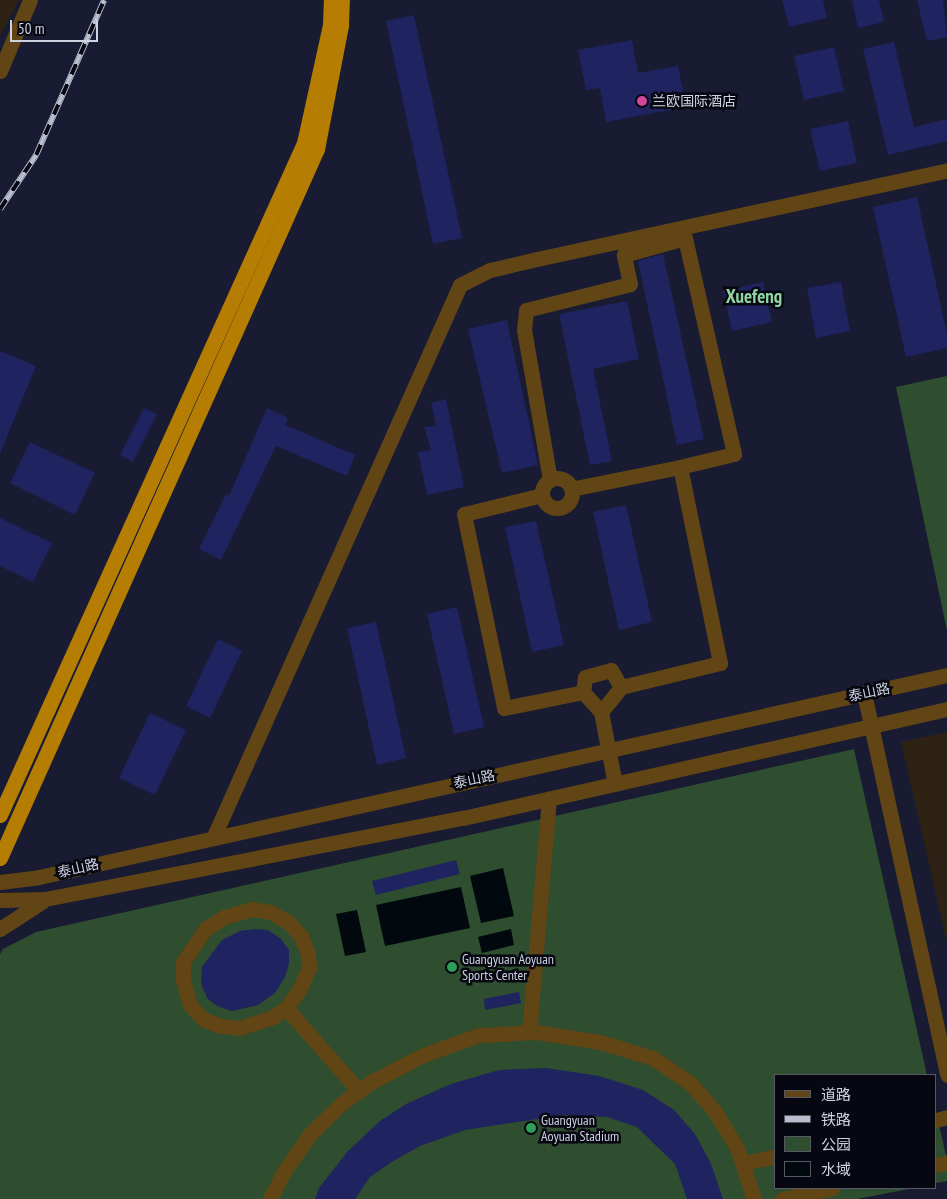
<!DOCTYPE html>
<html>
<head>
<meta charset="utf-8">
<style>
  body { margin:0 }
  #map { position:relative; width:947px; height:1199px; overflow:hidden; background:#181b32; font-family:"PT Sans Narrow","Noto Sans SC",sans-serif }
  div>[style] { position:absolute }
  [style*='--x'] { left:calc(var(--x)*1px); top:calc(var(--y)*1px); width:calc(var(--w)*1px); rotate:calc(var(--a)*1deg) }
  .education>* { inset:0; background:#2d2214 }
  .green>* { inset:0; background:#2e4e2f }
  .water>* { inset:0; background:#01090e }
  .building>* { inset:0; background:#1f235f }
  .minor>* { height:15px; margin:-7.5px; padding:0 7.5px; transform-origin:7.5px; border-radius:7.5px; background:#614515 }
  .minor>.ring { margin:-7.5px; padding:0; box-sizing:content-box; background:none; border:15px solid #614515; border-radius:50% }
  .highway>* { height:15px; margin:-7.5px; padding:0 7.5px; transform-origin:7.5px; border-radius:7.5px; background:#b57e03 }
  .rail>* { height:5.5px; margin-top:-2.75px; transform-origin:0; background:repeating-linear-gradient(90deg,#060710 0 11px,#b9bdcd 0 22px); box-sizing:border-box; border-block:1px solid #b9bdcd }
  .dots>* { width:14px; height:14px; translate:-50% -50%; box-sizing:border-box; border:2px solid #060710; border-radius:50% }
  span { translate:-50% -50%; white-space:nowrap; text-align:center; line-height:1.15; -webkit-text-stroke:5px #060710; paint-order:stroke }
  .poi-label { font-size:14px; color:#ced2e1 }
  .left { translate:0 -50%; text-align:left }
  .street-label { font-size:14px; color:#ced2e1 }
  .district-label { font-size:19px; color:#90d6a4; font-weight:700 }
  .legend { position:absolute; left:774px; top:1074px; width:162px; height:115px; box-sizing:border-box; background:#060710; border:1px solid #565864; margin:0; padding:6px 9px; list-style:none; font-size:15px; color:#ced2e1 }
  .legend li { display:flex; align-items:center; gap:10px; height:25px }
  .legend b { width:25px; border:1px solid #565864 }
  .scale { position:absolute; left:10px; top:20px; width:88px; height:22px; box-sizing:border-box; border:2px solid #ced2e1; border-top:0; padding-left:6px; font-size:15px; line-height:18px; white-space:nowrap; color:#ced2e1; -webkit-text-stroke:4px #060710; paint-order:stroke }
</style>
</head>
<body>
<div id="map">
  <div class="education">
    <i style="clip-path:polygon(0 0,19px 0,0 36px)"></i>
    <i style="clip-path:polygon(947px 732px,947px 943px,901px 742px)"></i>
  </div>
  <div class="green">
    <i style="clip-path:polygon(947px 376px,947px 631px,896px 387px)"></i>
    <i style="clip-path:polygon(854px 749px,927px 1075px,776px 1075px,776px 1188px,914px 1188px,857px 1199px,0 1199px,0 954px,3px 949px,36px 932px)"></i>
    <i style="clip-path:polygon(936px 1112px,947px 1160px,947px 1181px,936px 1183px)"></i>
  </div>
  <div class="water">
    <i style="clip-path:polygon(503px 868px,514px 916px,481px 923px,470px 876px)"></i>
    <i style="clip-path:polygon(461px 887px,470px 928px,385px 946px,376px 905px)"></i>
    <i style="clip-path:polygon(357px 910px,366px 952px,345px 956px,336px 914px)"></i>
    <i style="clip-path:polygon(511px 929px,514px 945px,482px 953px,478px 937px)"></i>
  </div>
  <div class="building">
    <i style="clip-path:polygon(782px 0,823px 0,827px 18px,789px 27px)"></i>
    <i style="clip-path:polygon(852px 0,879px 0,884px 22px,858px 28px)"></i>
    <i style="clip-path:polygon(917px 0,943px 0,947px 37px,927px 41px)"></i>
    <i style="clip-path:polygon(414px 15px,462px 238px,433px 244px,386px 21px)"></i>
    <i style="clip-path:polygon(632px 40px,638px 73px,678px 66px,686px 107px,606px 122px,600px 88px,586px 90px,578px 50px)"></i>
    <i style="clip-path:polygon(894px 42px,914px 127px,947px 119px,947px 141px,888px 155px,863px 49px)"></i>
    <i style="clip-path:polygon(834px 47px,844px 91px,804px 100px,794px 56px)"></i>
    <i style="clip-path:polygon(848px 121px,857px 163px,820px 171px,810px 129px)"></i>
    <i style="clip-path:polygon(917px 197px,947px 334px,947px 348px,906px 357px,873px 207px)"></i>
    <i style="clip-path:polygon(663px 254px,704px 439px,677px 445px,638px 261px)"></i>
    <i style="clip-path:polygon(763px 282px,772px 322px,732px 331px,723px 291px)"></i>
    <i style="clip-path:polygon(841px 282px,850px 331px,816px 338px,807px 288px)"></i>
    <i style="clip-path:polygon(627px 301px,639px 359px,593px 369px,612px 461px,590px 465px,559px 314px)"></i>
    <i style="clip-path:polygon(507px 320px,538px 465px,502px 473px,468px 329px)"></i>
    <i style="clip-path:polygon(0 351px,36px 366px,0 454px)"></i>
    <i style="clip-path:polygon(446px 399px,464px 487px,427px 495px,418px 452px,431px 450px,424px 427px,436px 426px,431px 403px)"></i>
    <i style="clip-path:polygon(144px 408px,157px 414px,133px 462px,120px 455px)"></i>
    <i style="clip-path:polygon(267px 408px,288px 418px,285px 425px,355px 455px,347px 476px,276px 446px,221px 560px,199px 549px,226px 494px,229px 496px)"></i>
    <i style="clip-path:polygon(30px 442px,95px 473px,75px 515px,10px 483px)"></i>
    <i style="clip-path:polygon(626px 505px,652px 622px,619px 630px,593px 512px)"></i>
    <i style="clip-path:polygon(0 518px,52px 543px,33px 582px,0 566px)"></i>
    <i style="clip-path:polygon(536px 521px,564px 645px,532px 652px,505px 527px)"></i>
    <i style="clip-path:polygon(457px 607px,484px 727px,454px 734px,427px 614px)"></i>
    <i style="clip-path:polygon(376px 622px,406px 758px,377px 765px,347px 628px)"></i>
    <i style="clip-path:polygon(218px 639px,242px 651px,210px 718px,186px 706px)"></i>
    <i style="clip-path:polygon(150px 713px,186px 730px,155px 795px,119px 778px)"></i>
    <i style="clip-path:polygon(456px 860px,460px 874px,376px 895px,372px 881px)"></i>
    <i style="clip-path:polygon(256px 929px,268px 930px,281px 939px,289px 950px,289px 964px,285px 977px,275px 993px,258px 1005px,232px 1011px,217px 1006px,207px 998px,201px 983px,202px 967px,222px 940px,240px 931px)"></i>
    <i style="clip-path:polygon(519px 992px,521px 1003px,485px 1010px,484px 999px)"></i>
    <i style="clip-path:polygon(546px 1068px,599px 1076px,643px 1090px,674px 1110px,695px 1134px,711px 1164px,723px 1199px,687px 1199px,675px 1164px,637px 1127px,607px 1117px,563px 1115px,465px 1130px,420px 1146px,393px 1161px,370px 1177px,355px 1199px,315px 1199px,319px 1188px,348px 1151px,380px 1121px,406px 1104px,451px 1084px,499px 1070px)"></i>
  </div>
  <div class="minor">
    <i style="--x:0;--y:71;--w:77;--a:-67.1"></i>
    <i class="ring" style="left:542px;top:478px;width:15px;height:15px"></i>
    <i style="--x:550;--y:480;--w:152;--a:-99.8"></i>
    <i style="--x:524;--y:330;--w:20;--a:-84"></i>
    <i style="--x:526;--y:310;--w:107;--a:-14"></i>
    <i style="--x:630;--y:284;--w:30;--a:-102"></i>
    <i style="--x:624;--y:255;--w:63;--a:-15.6"></i>
    <i style="--x:685;--y:238;--w:221;--a:77.2"></i>
    <i style="--x:734;--y:454;--w:56;--a:166.5"></i>
    <i style="--x:542;--y:495;--w:80;--a:166.3"></i>
    <i style="--x:464;--y:514;--w:198;--a:78.3"></i>
    <i style="--x:504;--y:708;--w:81;--a:-11.4"></i>
    <i style="--x:583;--y:692;--w:15;--a:-82"></i>
    <i style="--x:585;--y:677;--w:27;--a:-15"></i>
    <i style="--x:611;--y:670;--w:20;--a:60"></i>
    <i style="--x:621;--y:687;--w:102;--a:-13.6"></i>
    <i style="--x:720;--y:663;--w:200;--a:-101.5"></i>
    <i style="--x:680;--y:467;--w:111;--a:168.6"></i>
    <i style="--x:583;--y:692;--w:27;--a:48"></i>
    <i style="--x:601;--y:712;--w:32;--a:-51"></i>
    <i style="--x:864;--y:693;--w:391;--a:77.7"></i>
    <i style="--x:601;--y:712;--w:73;--a:79"></i>
    <i style="--x:214;--y:836;--w:603;--a:-65.94"></i>
    <i style="--x:460;--y:285;--w:34;--a:-27"></i>
    <i style="--x:490;--y:270;--w:48;--a:-13.2"></i>
    <i style="--x:537;--y:259;--w:420;--a:-12.2"></i>
    <i style="--x:0;--y:882;--w:39;--a:-7"></i>
    <i style="--x:39;--y:877;--w:930;--a:-12.54"></i>
    <i style="--x:0;--y:900;--w:45;--a:-1.3"></i>
    <i style="--x:45;--y:899;--w:426;--a:-11"></i>
    <i style="--x:463;--y:818;--w:496;--a:-12.7"></i>
    <i style="--x:252;--y:909;--w:18;--a:9"></i>
    <i style="--x:270;--y:912;--w:21;--a:29"></i>
    <i style="--x:288;--y:922;--w:19;--a:47"></i>
    <i style="--x:301;--y:936;--w:19;--a:69"></i>
    <i style="--x:308;--y:954;--w:14;--a:86"></i>
    <i style="--x:309;--y:968;--w:24;--a:114"></i>
    <i style="--x:299;--y:990;--w:22;--a:126"></i>
    <i style="--x:286;--y:1008;--w:16;--a:145"></i>
    <i style="--x:273;--y:1017;--w:35;--a:162"></i>
    <i style="--x:240;--y:1028;--w:20;--a:-174"></i>
    <i style="--x:220;--y:1026;--w:18;--a:-158"></i>
    <i style="--x:203;--y:1019;--w:19;--a:-133"></i>
    <i style="--x:190;--y:1005;--w:25;--a:-106"></i>
    <i style="--x:183;--y:981;--w:19;--a:-90"></i>
    <i style="--x:183;--y:962;--w:40;--a:-56"></i>
    <i style="--x:205;--y:929;--w:22;--a:-32"></i>
    <i style="--x:224;--y:917;--w:29;--a:-16"></i>
    <i style="--x:0;--y:929;--w:51;--a:-33.1"></i>
    <i style="--x:286;--y:1008;--w:111;--a:48.7"></i>
    <i style="--x:529;--y:1032;--w:234;--a:-85.1"></i>
    <i style="--x:936;--y:1120;--w:11;--a:-15"></i>
    <i style="--x:744;--y:1163;--w:33;--a:-12"></i>
    <i style="--x:936;--y:1165;--w:11;--a:-15"></i>
    <i style="--x:270;--y:1199;--w:33;--a:-63"></i>
    <i style="--x:285;--y:1170;--w:44;--a:-55.2"></i>
    <i style="--x:310;--y:1134;--w:45;--a:-44.1"></i>
    <i style="--x:342;--y:1103;--w:36;--a:-36"></i>
    <i style="--x:371;--y:1082;--w:59;--a:-27.4"></i>
    <i style="--x:423;--y:1055;--w:59;--a:-19.7"></i>
    <i style="--x:479;--y:1035;--w:57;--a:-3"></i>
    <i style="--x:536;--y:1032;--w:65;--a:8.9"></i>
    <i style="--x:600;--y:1042;--w:55;--a:16.8"></i>
    <i style="--x:653;--y:1058;--w:45;--a:34"></i>
    <i style="--x:690;--y:1083;--w:38;--a:49"></i>
    <i style="--x:715;--y:1112;--w:42;--a:58.6"></i>
    <i style="--x:737;--y:1148;--w:54;--a:71.6"></i>
    <i style="--x:782;--y:1199;--w:52;--a:-12.2"></i>
  </div>
  <div class="highway">
    <i style="--x:0;--y:815;--w:738;--a:-65.66"></i>
    <i style="--x:304;--y:143;--w:121;--a:-77.6"></i>
    <i style="--x:330;--y:25;--w:25;--a:-88"></i>
    <i style="--x:0;--y:858;--w:777;--a:-65.91"></i>
    <i style="--x:317;--y:149;--w:126;--a:-79"></i>
    <i style="--x:341;--y:25;--w:25;--a:-88"></i>
  </div>
  <div class="rail">
    <i style="--x:0;--y:209;--w:65;--a:-56.3"></i>
    <i style="--x:36;--y:155;--w:169;--a:-66.3"></i>
  </div>
  <div class="dots">
    <i style="left:642px;top:101px;background:#d1479c"></i>
    <i style="left:452px;top:967px;background:#2e9e5b"></i>
    <i style="left:531px;top:1128px;background:#2e9e5b"></i>
  </div>
  <div class="poi-label">
    <span class="left" style="left:652px;top:101px">兰欧国际酒店</span>
    <span class="left" style="left:462px;top:967px">Guangyuan Aoyuan<br>Sports Center</span>
    <span class="left" style="left:541px;top:1128px">Guangyuan<br>Aoyuan Stadium</span>
  </div>
  <div class="street-label">
    <span style="left:869px;top:692px;rotate:-12deg">泰山路</span>
    <span style="left:474px;top:779px;rotate:-12deg">泰山路</span>
    <span style="left:78px;top:868px;rotate:-13deg">泰山路</span>
  </div>
  <div class="district-label">
    <span style="left:754px;top:297px">Xuefeng</span>
  </div>
  <ul class="legend">
  <li><b style="height:6px;background:#614515"></b>道路</li>
  <li><b style="height:6px;background:#b9bdcd"></b>铁路</li>
  <li><b style="height:14px;background:#2e4e2f"></b>公园</li>
  <li><b style="height:14px;background:#01090e"></b>水域</li>
  </ul>
  <div class="scale">50 m</div>
</div>
</body>
</html>
